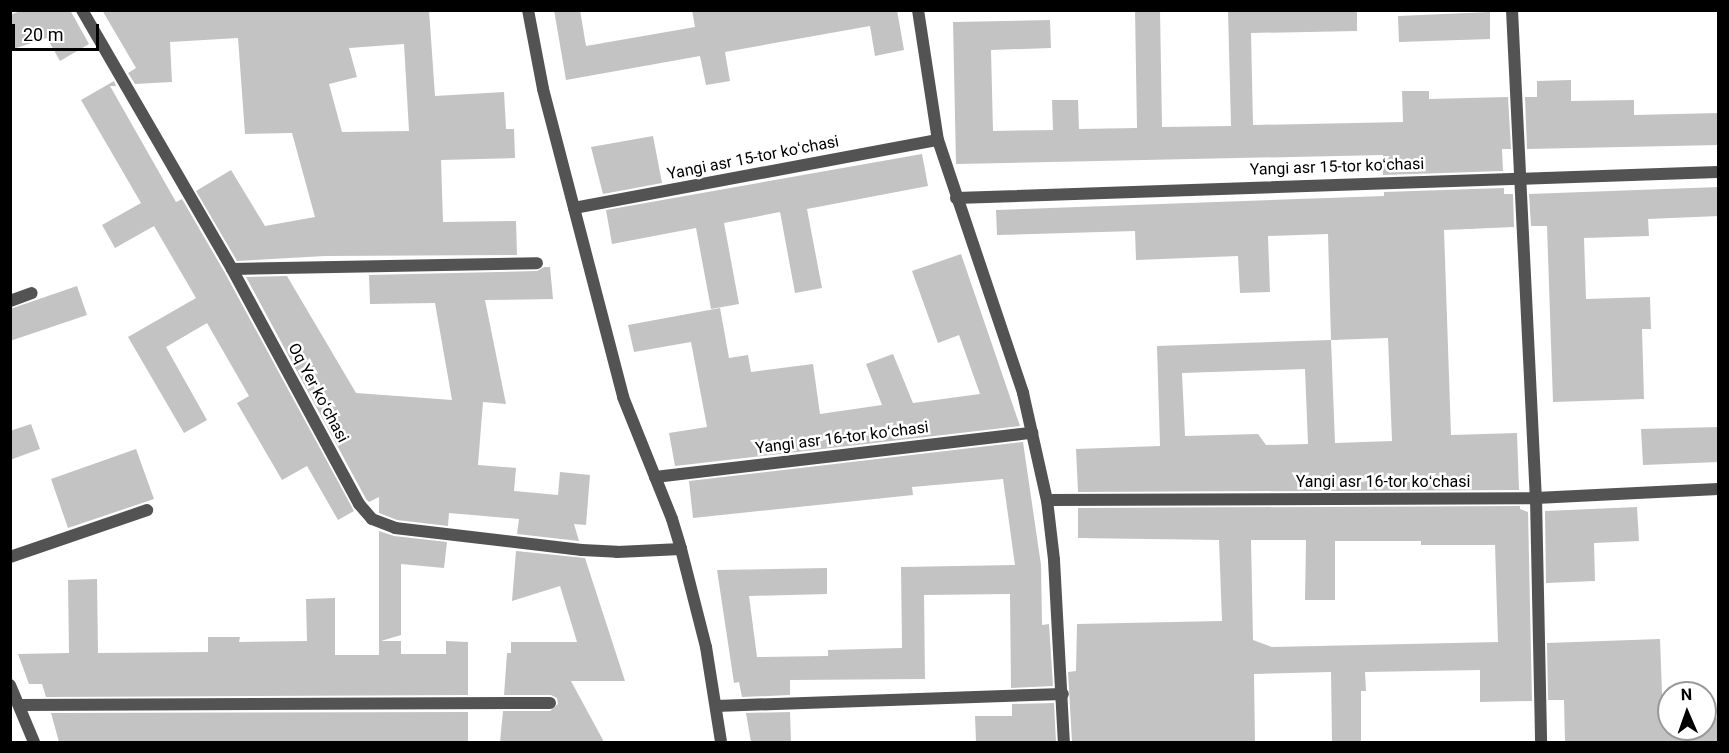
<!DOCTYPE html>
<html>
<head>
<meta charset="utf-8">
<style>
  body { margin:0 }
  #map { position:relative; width:1729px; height:753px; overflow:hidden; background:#fff; font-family:Roboto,sans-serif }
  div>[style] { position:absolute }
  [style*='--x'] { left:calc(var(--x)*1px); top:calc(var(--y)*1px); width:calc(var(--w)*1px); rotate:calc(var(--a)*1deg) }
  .building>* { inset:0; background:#c3c3c3 }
  .service>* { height:12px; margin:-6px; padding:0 6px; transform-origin:6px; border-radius:6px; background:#535353 }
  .minor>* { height:12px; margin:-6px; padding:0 6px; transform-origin:6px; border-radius:6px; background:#535353 }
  span { translate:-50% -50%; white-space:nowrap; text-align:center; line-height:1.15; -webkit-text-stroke:5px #fff; paint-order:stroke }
  .street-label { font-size:16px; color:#000 }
  .frame { position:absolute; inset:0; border:12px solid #000; pointer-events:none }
  .north { position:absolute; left:1657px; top:681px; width:60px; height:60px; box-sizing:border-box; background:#fff; border:2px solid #999; border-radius:50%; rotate:358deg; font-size:16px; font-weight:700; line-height:24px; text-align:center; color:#000 }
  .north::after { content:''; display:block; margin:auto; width:21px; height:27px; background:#000; clip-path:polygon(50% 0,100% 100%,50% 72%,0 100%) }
  .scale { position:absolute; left:12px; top:24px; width:87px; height:27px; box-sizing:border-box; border:3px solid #000; border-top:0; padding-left:8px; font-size:18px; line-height:21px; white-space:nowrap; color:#000; -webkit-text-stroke:4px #fff; paint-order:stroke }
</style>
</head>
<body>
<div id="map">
  <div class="building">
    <i style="clip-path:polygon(23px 10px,70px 10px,89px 44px,60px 61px,47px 38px,10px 50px,10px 15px)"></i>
    <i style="clip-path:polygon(evenodd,102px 10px,429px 10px,435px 96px,504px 92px,506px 129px,514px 129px,515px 158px,441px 160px,443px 222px,516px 221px,517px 255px,325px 256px,237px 261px,196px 191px,231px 170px,265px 226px,315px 217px,292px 133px,245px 134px,238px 38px,170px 42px,172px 82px,135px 84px,128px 73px,136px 68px,102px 10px,404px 44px,409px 131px,342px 132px,329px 84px,357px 77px,349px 48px,404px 44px)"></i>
    <i style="clip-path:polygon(554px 10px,580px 10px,586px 46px,695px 27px,692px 10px,897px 10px,904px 50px,875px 56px,870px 26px,725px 52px,730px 81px,706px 85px,700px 56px,566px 80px)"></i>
    <i style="clip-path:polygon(1135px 10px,1160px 10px,1162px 127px,1231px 126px,1228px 10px,1357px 10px,1357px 31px,1251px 33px,1253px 125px,1403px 122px,1402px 91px,1429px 91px,1429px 99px,1508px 97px,1511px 149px,1502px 149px,1503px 171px,1383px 175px,1383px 155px,956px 164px,953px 22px,1050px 20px,1051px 48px,991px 50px,993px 131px,1053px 130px,1052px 100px,1078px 100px,1079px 129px,1137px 128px)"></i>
    <i style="clip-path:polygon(1490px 12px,1490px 39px,1399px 42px,1398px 16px)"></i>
    <i style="clip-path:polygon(1571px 80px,1571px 101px,1634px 100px,1634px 115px,1719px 113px,1719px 145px,1527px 149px,1525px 97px,1537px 97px,1537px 81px)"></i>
    <i style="clip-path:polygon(114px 81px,116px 86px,110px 86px,176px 202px,182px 199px,225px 273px,354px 511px,338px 520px,307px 466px,282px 480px,237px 403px,249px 396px,207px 323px,166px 347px,207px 420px,184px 433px,128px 337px,196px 298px,154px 226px,115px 248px,102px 225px,141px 203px,81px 100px)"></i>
    <i style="clip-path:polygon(653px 136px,662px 183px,603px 194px,591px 147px)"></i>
    <i style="clip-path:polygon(922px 154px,928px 186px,807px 209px,822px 288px,795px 293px,780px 212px,724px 223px,739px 304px,711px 309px,696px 228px,612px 244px,606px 210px)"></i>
    <i style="clip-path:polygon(1719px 187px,1719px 216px,1648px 219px,1649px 236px,1584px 238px,1586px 299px,1650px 297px,1651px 329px,1642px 329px,1644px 399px,1553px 402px,1547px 226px,1531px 226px,1529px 194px)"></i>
    <i style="clip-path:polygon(evenodd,1504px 188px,1504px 194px,1513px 194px,1514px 227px,1444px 230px,1451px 435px,1517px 433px,1519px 490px,1078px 492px,1076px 449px,1160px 446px,1157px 346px,1331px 340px,1328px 234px,1268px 236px,1270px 292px,1240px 293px,1238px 256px,1136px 260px,1135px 231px,997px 235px,996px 210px,1384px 196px,1384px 192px,1504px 188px,1388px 338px,1392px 441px,1335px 443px,1331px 340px,1388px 338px,1504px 188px,1305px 369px,1308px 444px,1266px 445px,1258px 434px,1185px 436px,1182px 373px,1305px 369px)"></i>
    <i style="clip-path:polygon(961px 254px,1020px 426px,675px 466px,669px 433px,707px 427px,691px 342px,634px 352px,628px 325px,720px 308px,729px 358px,748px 355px,751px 372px,813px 364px,820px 414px,882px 405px,866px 364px,893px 354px,913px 403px,980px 394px,959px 335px,938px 343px,912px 271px)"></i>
    <i style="clip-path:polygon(544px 267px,550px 267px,553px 299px,485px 300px,506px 404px,483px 402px,478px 465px,516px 468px,514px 491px,558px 495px,560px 472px,590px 475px,586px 525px,574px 524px,579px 541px,517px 534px,519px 519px,449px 513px,448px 526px,397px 520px,379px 513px,379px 497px,369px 502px,366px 499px,246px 277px,287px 276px,356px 393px,452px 400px,435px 303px,370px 304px,369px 275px,537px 271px)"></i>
    <i style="clip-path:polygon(77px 286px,87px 315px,10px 341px,10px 309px)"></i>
    <i style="clip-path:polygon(31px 424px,40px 449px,10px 460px,10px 431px)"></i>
    <i style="clip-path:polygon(1719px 427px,1719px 462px,1643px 465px,1641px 429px)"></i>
    <i style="clip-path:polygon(1023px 442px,1041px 565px,1042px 625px,1049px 624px,1053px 686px,1011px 688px,1010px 594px,924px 595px,925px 679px,790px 680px,790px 695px,742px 697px,739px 682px,734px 683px,717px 570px,827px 568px,827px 594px,749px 596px,757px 657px,828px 656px,828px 650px,902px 648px,901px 567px,1015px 565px,1003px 479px,912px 487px,913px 495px,693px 518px,689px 481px)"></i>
    <i style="clip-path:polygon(136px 449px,154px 499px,68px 528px,51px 479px)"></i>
    <i style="clip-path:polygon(evenodd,1520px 506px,1520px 509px,1528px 512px,1532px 701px,1480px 702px,1480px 670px,1365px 672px,1366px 691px,1361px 691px,1361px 742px,1332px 742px,1331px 672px,1254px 674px,1255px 742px,1072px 742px,1068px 672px,1076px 671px,1077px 624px,1222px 621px,1219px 540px,1078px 538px,1078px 508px,1520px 506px,1251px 540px,1306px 540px,1305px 600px,1335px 600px,1335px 541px,1421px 541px,1421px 545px,1495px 545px,1498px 642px,1272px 647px,1253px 640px,1251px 540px)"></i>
    <i style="clip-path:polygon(1637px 507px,1639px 541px,1594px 543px,1595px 581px,1546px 583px,1545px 511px)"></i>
    <i style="clip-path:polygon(379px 531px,394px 536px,447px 542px,444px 568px,401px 564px,401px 635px,381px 641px,401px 641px,401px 654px,446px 654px,446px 641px,468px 642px,468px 695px,46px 697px,42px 684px,29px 684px,18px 654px,69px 653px,68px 580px,97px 579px,98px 653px,208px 652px,208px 637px,240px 637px,239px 642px,307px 641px,306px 599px,335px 598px,335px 655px,379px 655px)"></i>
    <i style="clip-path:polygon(516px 551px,585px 558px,625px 681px,571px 681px,604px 742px,500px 742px,503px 711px,550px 711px,558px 704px,557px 698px,551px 695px,504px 695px,507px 653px,511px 653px,511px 642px,577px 642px,560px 586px,512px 601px)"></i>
    <i style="clip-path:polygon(1660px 639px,1663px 719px,1669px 719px,1669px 729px,1705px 729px,1705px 718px,1719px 718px,1719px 742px,1565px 742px,1564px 700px,1548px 700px,1547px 643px)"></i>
    <i style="clip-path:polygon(1054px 703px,1056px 742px,976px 742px,975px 716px,1012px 716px,1012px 704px)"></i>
    <i style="clip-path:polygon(468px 712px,468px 742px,59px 742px,51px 713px)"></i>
    <i style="clip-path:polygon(790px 712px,791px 742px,751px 742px,746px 713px)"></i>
  </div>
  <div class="service">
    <i style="--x:10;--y:557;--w:145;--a:-18.9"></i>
  </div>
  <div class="minor">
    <i style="--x:82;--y:10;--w:299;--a:59.9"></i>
    <i style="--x:232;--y:269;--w:267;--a:61.6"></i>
    <i style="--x:359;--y:504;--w:20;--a:49"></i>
    <i style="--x:372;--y:519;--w:25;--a:21"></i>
    <i style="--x:395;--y:528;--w:188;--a:6.7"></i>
    <i style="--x:582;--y:550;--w:35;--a:3"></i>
    <i style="--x:617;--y:552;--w:64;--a:-2.7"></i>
    <i style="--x:528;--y:10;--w:80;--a:79.2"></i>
    <i style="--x:543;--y:89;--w:318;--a:75.4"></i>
    <i style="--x:623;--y:397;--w:131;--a:68.1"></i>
    <i style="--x:672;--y:519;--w:31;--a:73"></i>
    <i style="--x:681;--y:549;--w:101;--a:75.7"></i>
    <i style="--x:706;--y:647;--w:96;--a:81"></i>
    <i style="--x:918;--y:10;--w:132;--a:81.3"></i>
    <i style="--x:938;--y:140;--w:267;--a:71.4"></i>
    <i style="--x:1023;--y:393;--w:110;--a:77.4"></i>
    <i style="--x:1047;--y:500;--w:60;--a:83.3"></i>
    <i style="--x:1054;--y:560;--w:182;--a:86.9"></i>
    <i style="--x:1512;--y:10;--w:489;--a:87.2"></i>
    <i style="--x:1536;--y:498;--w:244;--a:88.8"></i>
    <i style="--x:956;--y:198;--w:762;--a:-1.95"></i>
    <i style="--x:574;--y:208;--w:370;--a:-10.6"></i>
    <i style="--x:232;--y:269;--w:305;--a:-1.1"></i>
    <i style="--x:10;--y:301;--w:23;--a:-20"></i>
    <i style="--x:655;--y:477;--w:380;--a:-6.7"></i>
    <i style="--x:1047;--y:500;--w:489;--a:-0.2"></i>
    <i style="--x:1536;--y:498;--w:182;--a:-2.8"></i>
    <i style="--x:10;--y:685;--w:62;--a:67.2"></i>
    <i style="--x:19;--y:705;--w:531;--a:-0.22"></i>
    <i style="--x:716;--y:706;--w:347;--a:-2"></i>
  </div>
  <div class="street-label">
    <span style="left:753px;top:158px;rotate:-11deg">Yangi asr 15-tor koʻchasi</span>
    <span style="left:1337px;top:167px;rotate:-2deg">Yangi asr 15-tor koʻchasi</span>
    <span style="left:318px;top:393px;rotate:62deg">Oq Yer koʻchasi</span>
    <span style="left:842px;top:438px;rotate:-7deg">Yangi asr 16-tor koʻchasi</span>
    <span style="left:1383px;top:482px">Yangi asr 16-tor koʻchasi</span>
  </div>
  <div class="frame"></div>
  <div class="north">N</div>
  <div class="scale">20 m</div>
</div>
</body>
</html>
